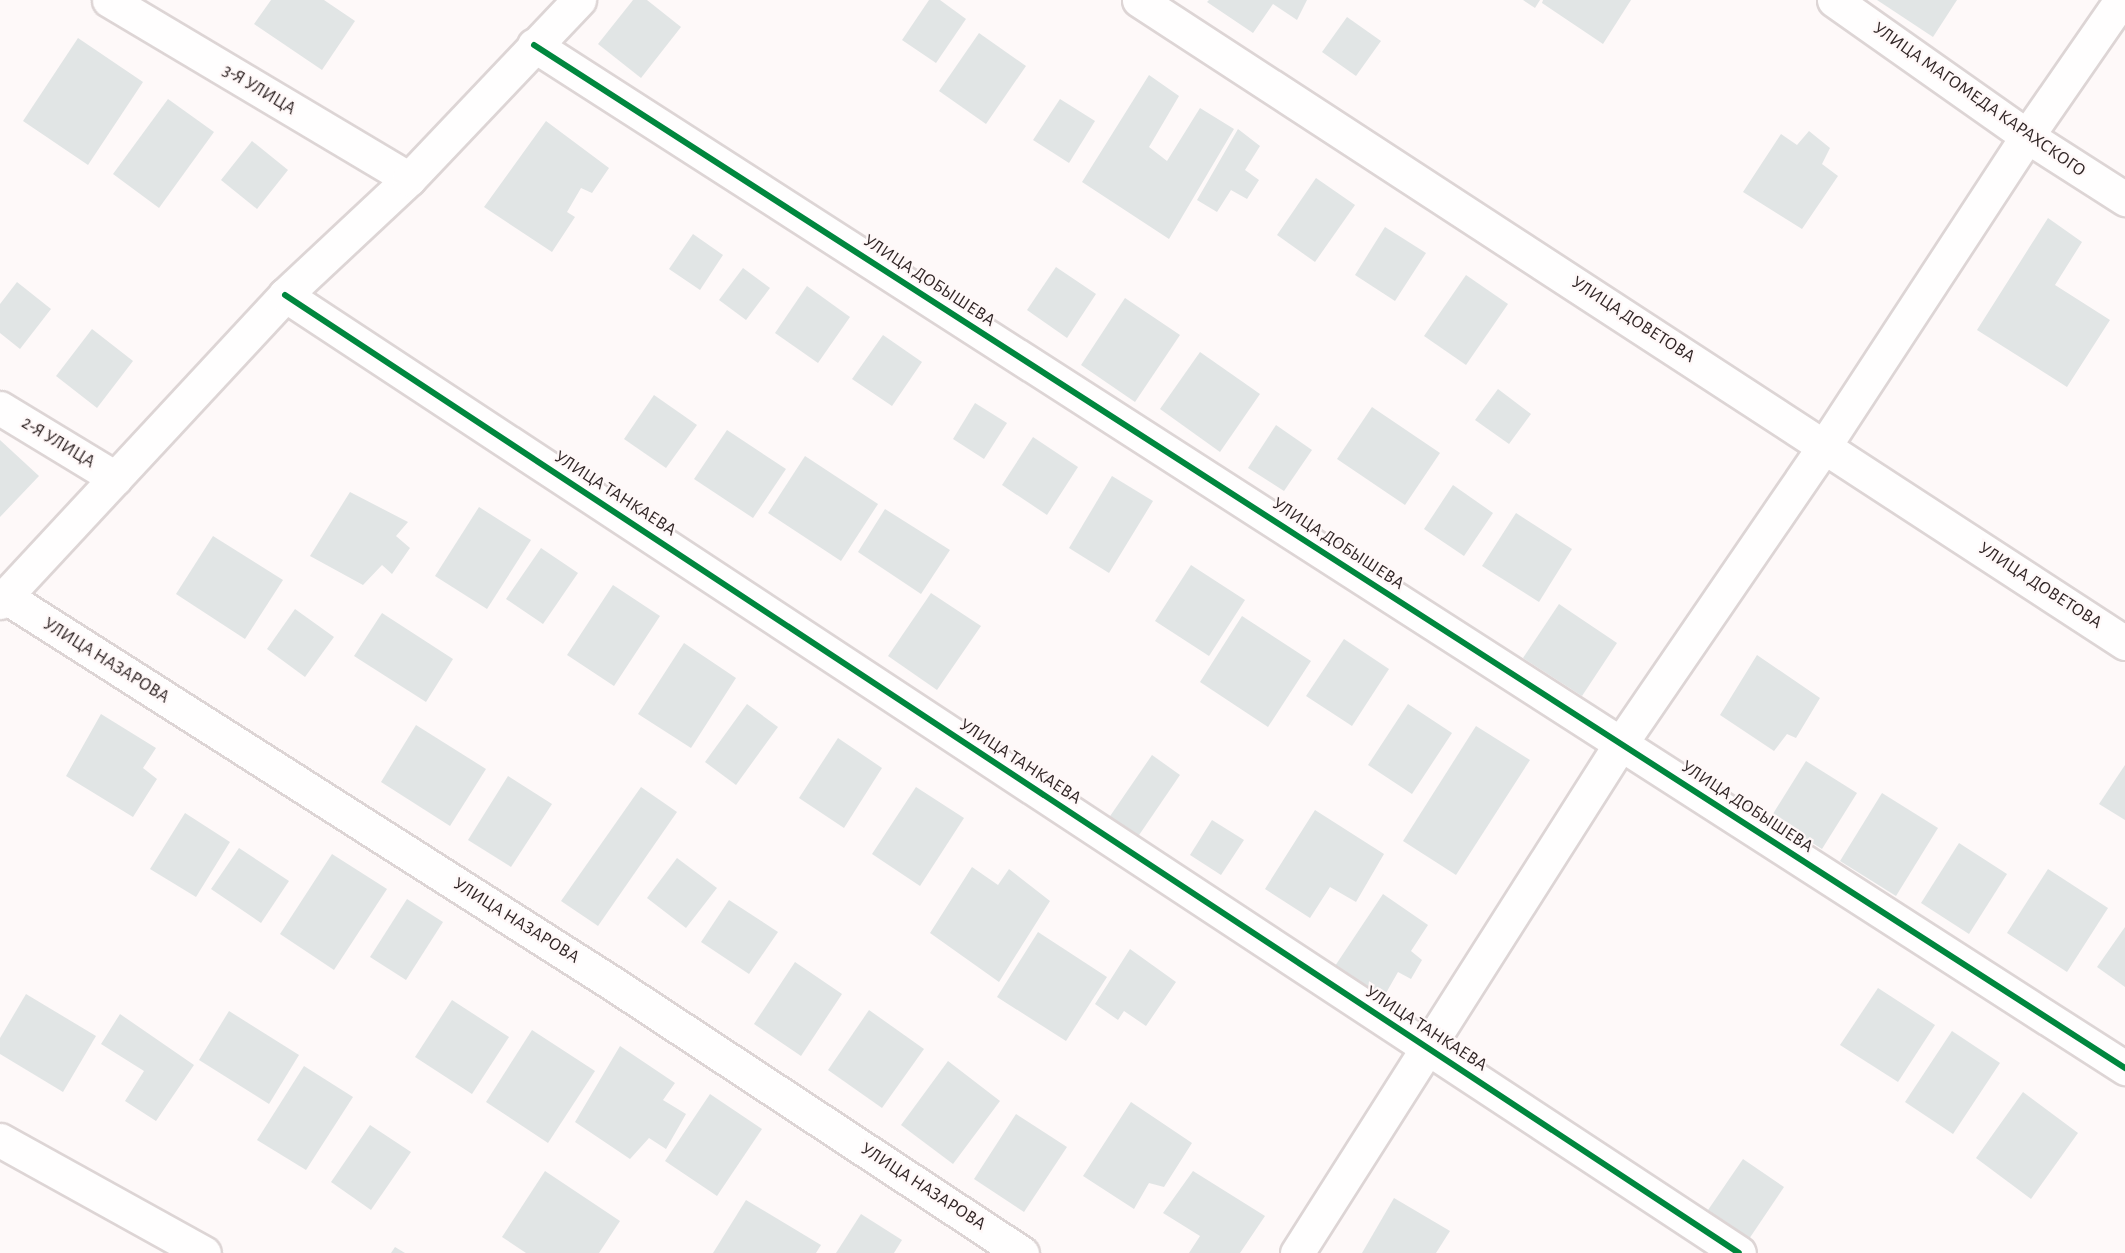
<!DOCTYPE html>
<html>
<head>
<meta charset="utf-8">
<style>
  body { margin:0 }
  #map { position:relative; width:2125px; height:1253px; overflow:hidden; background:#fef9f9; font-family:"Alegreya Sans",sans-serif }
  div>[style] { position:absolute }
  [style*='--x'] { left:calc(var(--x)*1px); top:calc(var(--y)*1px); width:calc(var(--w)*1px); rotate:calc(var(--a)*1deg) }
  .building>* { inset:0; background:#e1e5e5 }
  .roads { filter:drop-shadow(2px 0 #ddd5d5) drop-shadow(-2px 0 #ddd5d5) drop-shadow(0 2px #ddd5d5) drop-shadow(0 -2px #ddd5d5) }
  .street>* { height:33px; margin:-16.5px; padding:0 16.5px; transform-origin:16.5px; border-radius:16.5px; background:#fffefe }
  .cycleway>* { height:6px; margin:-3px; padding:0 3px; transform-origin:3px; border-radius:3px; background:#00873e }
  span { translate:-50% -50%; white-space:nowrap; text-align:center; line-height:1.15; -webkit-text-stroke:4.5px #fff8f8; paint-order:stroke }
  .street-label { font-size:18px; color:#312626 }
</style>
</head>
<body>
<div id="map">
  <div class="building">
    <i style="clip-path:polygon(271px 0,324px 0,355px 21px,322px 70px,254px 24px)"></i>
    <i style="clip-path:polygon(633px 0,647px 0,681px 27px,641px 78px,598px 44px)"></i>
    <i style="clip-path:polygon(929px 0,940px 0,966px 19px,936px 63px,902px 40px)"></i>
    <i style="clip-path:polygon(1209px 0,1307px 0,1297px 20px,1273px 4px,1253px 33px,1207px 2px)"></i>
    <i style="clip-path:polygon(1523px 0,1540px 0,1535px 8px)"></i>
    <i style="clip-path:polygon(1543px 0,1631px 0,1603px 44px,1542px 3px)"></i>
    <i style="clip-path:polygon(1877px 0,1957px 0,1933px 37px)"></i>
    <i style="clip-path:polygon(1347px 17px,1381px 41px,1356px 76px,1322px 52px)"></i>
    <i style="clip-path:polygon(979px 33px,1026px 66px,986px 124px,939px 91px)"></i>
    <i style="clip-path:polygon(78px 38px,143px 82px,88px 165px,23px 121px)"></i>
    <i style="clip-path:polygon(1149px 75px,1179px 96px,1149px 147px,1167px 161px,1200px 108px,1234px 129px,1169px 239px,1082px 182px)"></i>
    <i style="clip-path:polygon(168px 99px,214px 132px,159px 208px,113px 174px)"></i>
    <i style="clip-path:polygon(1060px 99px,1095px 121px,1069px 163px,1033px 140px)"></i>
    <i style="clip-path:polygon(546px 121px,609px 168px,592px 193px,581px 188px,567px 212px,575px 217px,552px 252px,484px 207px)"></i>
    <i style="clip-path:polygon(1238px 129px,1260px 146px,1245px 170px,1259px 180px,1247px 199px,1231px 190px,1217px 212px,1197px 200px)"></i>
    <i style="clip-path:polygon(1809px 131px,1830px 148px,1822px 164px,1838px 176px,1802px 229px,1743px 192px,1781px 134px,1797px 145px)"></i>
    <i style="clip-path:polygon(252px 141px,288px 170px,257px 209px,221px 180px)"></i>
    <i style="clip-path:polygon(1316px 178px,1355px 205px,1315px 262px,1277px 235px)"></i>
    <i style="clip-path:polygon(2048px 218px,2082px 242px,2055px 285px,2110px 320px,2067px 387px,1977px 330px)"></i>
    <i style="clip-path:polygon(1385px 227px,1426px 253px,1395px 301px,1355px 275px)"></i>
    <i style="clip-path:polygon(693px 234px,723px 255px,700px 290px,669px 269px)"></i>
    <i style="clip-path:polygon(1056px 267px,1096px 294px,1067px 338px,1027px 310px)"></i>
    <i style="clip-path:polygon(743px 268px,770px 288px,746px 320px,719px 300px)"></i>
    <i style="clip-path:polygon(1466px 275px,1508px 304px,1466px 365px,1424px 336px)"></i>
    <i style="clip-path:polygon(17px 282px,51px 309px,20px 349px,0 333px,0 304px)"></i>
    <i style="clip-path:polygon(807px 286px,850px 317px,818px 363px,775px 333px)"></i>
    <i style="clip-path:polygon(1125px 298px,1180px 335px,1135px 402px,1081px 365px)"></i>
    <i style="clip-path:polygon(92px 329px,133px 361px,97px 408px,56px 376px)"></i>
    <i style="clip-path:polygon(883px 335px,922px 362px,892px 406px,852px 379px)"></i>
    <i style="clip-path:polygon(1200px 352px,1260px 394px,1220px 452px,1160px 409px)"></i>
    <i style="clip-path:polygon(1498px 389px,1531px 414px,1509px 444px,1475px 420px)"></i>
    <i style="clip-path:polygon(654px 395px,697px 425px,666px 468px,624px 439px)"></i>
    <i style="clip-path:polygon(975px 403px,1007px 423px,984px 459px,953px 439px)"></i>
    <i style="clip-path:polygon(1372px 407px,1440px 453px,1405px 505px,1337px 459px)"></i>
    <i style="clip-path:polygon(1276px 425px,1312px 450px,1284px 491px,1248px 468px)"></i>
    <i style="clip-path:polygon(727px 430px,786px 469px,753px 518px,694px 479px)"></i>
    <i style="clip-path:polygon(1033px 437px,1078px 467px,1047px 515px,1002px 485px)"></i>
    <i style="clip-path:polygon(0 440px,39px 476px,0 517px)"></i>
    <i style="clip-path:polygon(805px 456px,878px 504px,841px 561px,768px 513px)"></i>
    <i style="clip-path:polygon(1112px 476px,1153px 501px,1109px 573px,1069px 548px)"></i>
    <i style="clip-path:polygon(1453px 485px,1493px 513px,1464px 556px,1424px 529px)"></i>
    <i style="clip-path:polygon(350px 492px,408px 522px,396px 536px,410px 548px,392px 574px,382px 565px,363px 585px,310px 556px)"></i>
    <i style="clip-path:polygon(479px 507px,531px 540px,487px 609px,435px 576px)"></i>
    <i style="clip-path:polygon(885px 509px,950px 550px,921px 594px,858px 552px)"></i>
    <i style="clip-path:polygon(1516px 513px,1572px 549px,1539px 602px,1482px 566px)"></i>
    <i style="clip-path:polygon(213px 536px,283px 580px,245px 639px,176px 594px)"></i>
    <i style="clip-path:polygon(541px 548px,578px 573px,543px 624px,506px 599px)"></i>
    <i style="clip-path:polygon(1191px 565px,1245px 600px,1209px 656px,1155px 621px)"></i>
    <i style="clip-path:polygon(613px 585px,660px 616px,614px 686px,567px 655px)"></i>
    <i style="clip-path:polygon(931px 593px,981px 626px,937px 690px,888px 656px)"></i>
    <i style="clip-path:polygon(1559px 604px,1617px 643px,1582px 696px,1523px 658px)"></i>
    <i style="clip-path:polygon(295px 609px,334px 637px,305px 677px,267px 649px)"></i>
    <i style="clip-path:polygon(382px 613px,453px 659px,426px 702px,354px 656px)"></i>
    <i style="clip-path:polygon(1242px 616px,1311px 661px,1268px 727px,1200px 682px)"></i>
    <i style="clip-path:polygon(1344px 639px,1389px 669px,1352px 726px,1306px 696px)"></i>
    <i style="clip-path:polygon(684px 643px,736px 678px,691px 748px,638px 714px)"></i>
    <i style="clip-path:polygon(1757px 655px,1820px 698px,1796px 738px,1787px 734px,1774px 751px,1720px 715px)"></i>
    <i style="clip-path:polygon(747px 704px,778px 727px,736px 785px,705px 762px)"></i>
    <i style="clip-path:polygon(1408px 704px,1452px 733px,1412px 794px,1368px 765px)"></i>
    <i style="clip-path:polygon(101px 714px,156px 748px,143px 768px,157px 779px,133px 817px,66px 776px)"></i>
    <i style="clip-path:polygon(416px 725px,486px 769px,450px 826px,381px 782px)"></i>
    <i style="clip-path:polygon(1476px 726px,1530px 760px,1456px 875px,1403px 841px)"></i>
    <i style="clip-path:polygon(838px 738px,882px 768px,844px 828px,799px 798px)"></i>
    <i style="clip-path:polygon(1152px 755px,1180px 775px,1135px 841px,1106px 822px)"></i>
    <i style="clip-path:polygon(1806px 761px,1857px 793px,1822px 849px,1771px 817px)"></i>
    <i style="clip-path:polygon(2125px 765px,2125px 820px,2099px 804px)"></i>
    <i style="clip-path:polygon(508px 776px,552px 804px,511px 867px,468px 840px)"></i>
    <i style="clip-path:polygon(641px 787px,677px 812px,598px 926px,561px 901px)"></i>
    <i style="clip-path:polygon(916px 787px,964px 818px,920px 886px,872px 854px)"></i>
    <i style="clip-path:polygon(1882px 793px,1938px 828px,1896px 896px,1840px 861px)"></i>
    <i style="clip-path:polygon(1315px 810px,1384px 854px,1356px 902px,1330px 887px,1310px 918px,1265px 889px)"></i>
    <i style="clip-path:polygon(185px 813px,230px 842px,196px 897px,150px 869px)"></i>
    <i style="clip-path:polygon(1212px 820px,1244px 840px,1221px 875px,1190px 855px)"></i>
    <i style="clip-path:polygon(1959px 843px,2007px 874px,1969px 934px,1921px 903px)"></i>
    <i style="clip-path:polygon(239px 848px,289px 881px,261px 923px,211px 889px)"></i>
    <i style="clip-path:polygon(332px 854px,387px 889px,334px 970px,280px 934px)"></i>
    <i style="clip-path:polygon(677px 858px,717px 888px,686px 928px,647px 898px)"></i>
    <i style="clip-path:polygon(972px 867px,998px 885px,1009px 869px,1050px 901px,999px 982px,930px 933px)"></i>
    <i style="clip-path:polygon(2048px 869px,2108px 908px,2067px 972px,2007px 933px)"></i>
    <i style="clip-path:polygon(1383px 894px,1428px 925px,1411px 951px,1422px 960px,1411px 979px,1398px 972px,1378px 1007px,1329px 975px)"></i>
    <i style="clip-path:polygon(407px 899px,443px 922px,406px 980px,370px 957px)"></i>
    <i style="clip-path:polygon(729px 900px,778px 932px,749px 974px,701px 942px)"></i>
    <i style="clip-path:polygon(2125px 927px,2125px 987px,2097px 967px)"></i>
    <i style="clip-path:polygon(1038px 932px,1107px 977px,1066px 1041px,997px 997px)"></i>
    <i style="clip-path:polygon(1130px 949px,1176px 982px,1146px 1026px,1124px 1011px,1118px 1020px,1095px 1004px)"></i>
    <i style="clip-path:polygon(795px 962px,842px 994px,801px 1056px,754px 1024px)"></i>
    <i style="clip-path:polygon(1878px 988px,1935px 1025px,1898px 1082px,1840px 1045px)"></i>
    <i style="clip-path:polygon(26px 994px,96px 1036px,63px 1092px,0 1054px,0 1038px)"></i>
    <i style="clip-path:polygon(452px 1000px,509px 1037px,472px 1094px,415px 1057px)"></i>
    <i style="clip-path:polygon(869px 1010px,924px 1049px,882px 1108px,828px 1070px)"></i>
    <i style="clip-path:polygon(229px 1011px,299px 1055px,269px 1104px,199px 1060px)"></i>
    <i style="clip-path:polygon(120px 1014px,194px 1065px,156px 1121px,125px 1101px,144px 1071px,101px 1044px)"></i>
    <i style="clip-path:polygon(532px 1030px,595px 1071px,548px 1143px,486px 1102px)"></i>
    <i style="clip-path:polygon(1952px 1031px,2000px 1063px,1953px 1134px,1905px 1102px)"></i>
    <i style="clip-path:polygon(620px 1046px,675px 1083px,663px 1100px,686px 1114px,666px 1149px,649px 1138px,630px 1159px,575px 1122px)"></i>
    <i style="clip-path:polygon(948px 1061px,1000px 1101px,953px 1164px,901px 1125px)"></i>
    <i style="clip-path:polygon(304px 1066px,353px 1097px,306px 1170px,257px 1140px)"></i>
    <i style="clip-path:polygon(2023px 1092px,2078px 1133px,2031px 1199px,1976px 1158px)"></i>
    <i style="clip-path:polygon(710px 1094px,762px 1129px,717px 1196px,665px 1161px)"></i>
    <i style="clip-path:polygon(1131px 1102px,1192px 1143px,1164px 1187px,1149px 1183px,1134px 1209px,1083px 1176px)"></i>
    <i style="clip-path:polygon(1016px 1114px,1067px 1147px,1024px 1212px,974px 1179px)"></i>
    <i style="clip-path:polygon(370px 1125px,411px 1152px,371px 1210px,331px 1182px)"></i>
    <i style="clip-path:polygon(1743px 1159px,1784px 1187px,1749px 1239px,1708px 1210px)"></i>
    <i style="clip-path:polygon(545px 1171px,620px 1221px,599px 1253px,526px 1253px,502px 1237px)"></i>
    <i style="clip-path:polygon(1193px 1171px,1265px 1216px,1240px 1253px,1189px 1253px,1200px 1236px,1163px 1213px)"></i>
    <i style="clip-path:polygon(1394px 1198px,1450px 1231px,1436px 1253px,1362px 1253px)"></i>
    <i style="clip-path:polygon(746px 1200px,821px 1245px,816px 1253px,713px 1253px)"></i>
    <i style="clip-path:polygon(861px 1214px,902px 1240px,894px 1253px,836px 1253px)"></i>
    <i style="clip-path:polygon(395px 1247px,405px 1253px,391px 1253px)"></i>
  </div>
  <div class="roads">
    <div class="street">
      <i style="--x:109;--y:0;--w:349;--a:30.8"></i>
      <i style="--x:1139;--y:0;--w:1177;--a:33.11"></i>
      <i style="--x:1834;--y:0;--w:236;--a:35.2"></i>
      <i style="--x:2027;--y:136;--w:117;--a:32.7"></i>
      <i style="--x:534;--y:45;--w:1892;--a:32.74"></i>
      <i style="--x:285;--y:295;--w:1741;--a:33.38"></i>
      <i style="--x:0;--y:408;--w:135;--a:31.3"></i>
      <i style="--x:6;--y:597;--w:718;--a:32.5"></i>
      <i style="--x:612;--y:983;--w:491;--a:33.4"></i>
      <i style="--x:0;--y:602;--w:419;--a:-47.1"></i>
      <i style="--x:285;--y:295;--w:170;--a:-43.1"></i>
      <i style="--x:409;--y:179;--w:247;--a:-46.5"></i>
      <i style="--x:0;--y:1140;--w:233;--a:29"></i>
      <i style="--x:1297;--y:1253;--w:604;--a:-57.57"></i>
      <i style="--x:1621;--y:743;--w:361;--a:-55.6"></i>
      <i style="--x:1825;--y:445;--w:369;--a:-56.8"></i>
      <i style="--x:2027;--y:136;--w:165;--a:-55.3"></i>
    </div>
  </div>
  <div class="cycleway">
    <i style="--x:534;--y:45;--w:1892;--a:32.74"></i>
    <i style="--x:285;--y:295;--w:1741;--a:33.38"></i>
  </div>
  <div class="street-label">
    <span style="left:259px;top:90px;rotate:31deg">3-Я УЛИЦА</span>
    <span style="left:1979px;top:100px;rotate:35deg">УЛИЦА МАГОМЕДА КАРАХСКОГО</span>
    <span style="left:929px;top:281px;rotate:33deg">УЛИЦА ДОБЫШЕВА</span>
    <span style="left:1633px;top:320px;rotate:33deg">УЛИЦА ДОВЕТОВА</span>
    <span style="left:58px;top:443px;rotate:31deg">2-Я УЛИЦА</span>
    <span style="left:615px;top:494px;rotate:33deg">УЛИЦА ТАНКАЕВА</span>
    <span style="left:1338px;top:544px;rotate:33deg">УЛИЦА ДОБЫШЕВА</span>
    <span style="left:2040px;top:586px;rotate:33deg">УЛИЦА ДОВЕТОВА</span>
    <span style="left:106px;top:661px;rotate:32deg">УЛИЦА НАЗАРОВА</span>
    <span style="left:1020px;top:762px;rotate:33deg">УЛИЦА ТАНКАЕВА</span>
    <span style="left:1747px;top:807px;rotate:33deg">УЛИЦА ДОБЫШЕВА</span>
    <span style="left:516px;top:921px;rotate:32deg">УЛИЦА НАЗАРОВА</span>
    <span style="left:1426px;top:1029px;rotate:33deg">УЛИЦА ТАНКАЕВА</span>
    <span style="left:923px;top:1187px;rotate:33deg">УЛИЦА НАЗАРОВА</span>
  </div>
</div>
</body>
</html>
